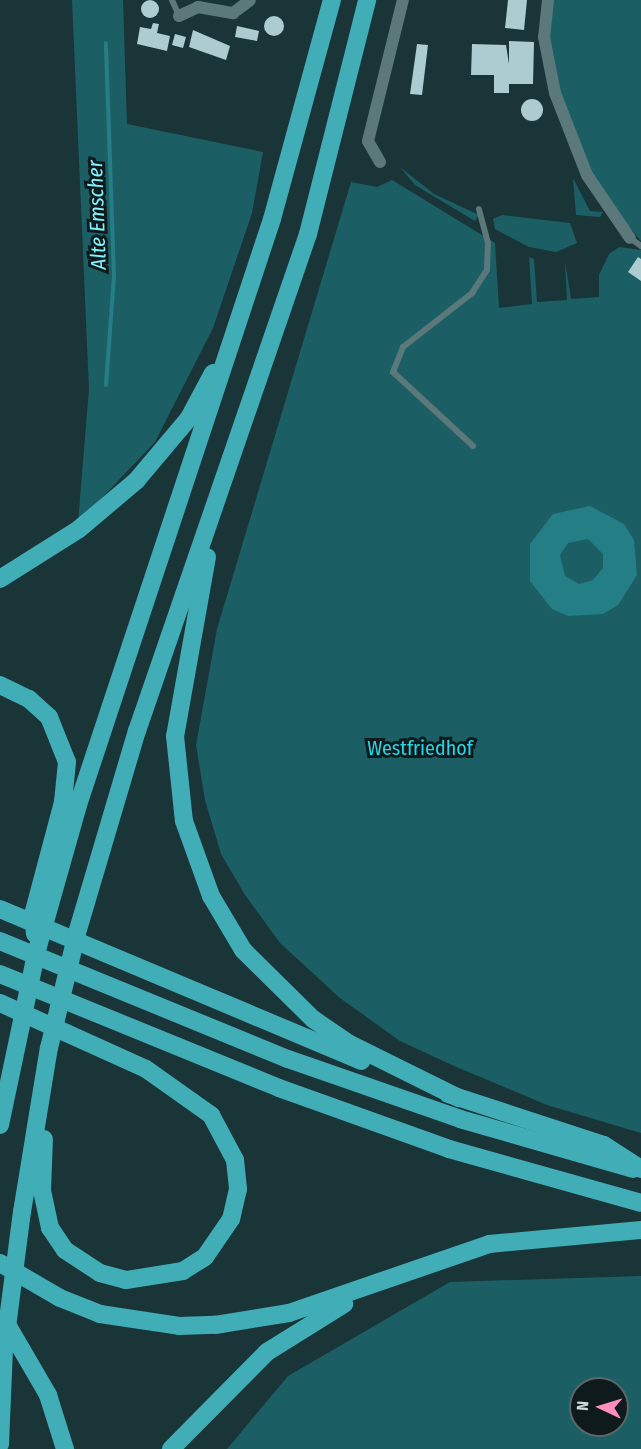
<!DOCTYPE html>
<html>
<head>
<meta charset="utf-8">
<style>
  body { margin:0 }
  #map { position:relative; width:641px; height:1449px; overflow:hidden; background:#193538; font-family:"Fira Sans Condensed",sans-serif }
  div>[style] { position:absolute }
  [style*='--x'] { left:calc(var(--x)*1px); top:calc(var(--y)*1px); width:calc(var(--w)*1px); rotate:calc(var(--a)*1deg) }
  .green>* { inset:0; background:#1b5f65 }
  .water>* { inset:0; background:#247e86 }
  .stream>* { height:4px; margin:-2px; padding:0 2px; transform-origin:2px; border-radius:2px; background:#247e86 }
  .building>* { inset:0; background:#acccd0 }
  .round { border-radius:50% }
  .lane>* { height:6px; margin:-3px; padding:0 3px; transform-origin:3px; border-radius:3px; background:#5b787b }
  .street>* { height:12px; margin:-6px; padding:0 6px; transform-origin:6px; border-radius:6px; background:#5b787b }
  .highway>* { height:18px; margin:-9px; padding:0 9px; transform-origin:9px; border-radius:9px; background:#40adb7 }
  span { translate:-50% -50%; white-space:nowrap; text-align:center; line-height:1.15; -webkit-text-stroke:6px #0e1a1c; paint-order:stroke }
  .park-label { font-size:20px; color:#25d8e7 }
  .water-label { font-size:21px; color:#80f3ff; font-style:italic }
  .north { position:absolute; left:569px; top:1377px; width:60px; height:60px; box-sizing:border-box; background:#0e1a1c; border:2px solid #5a6769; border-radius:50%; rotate:274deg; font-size:16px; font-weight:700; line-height:24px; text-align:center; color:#cbdbdc }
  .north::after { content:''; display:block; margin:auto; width:21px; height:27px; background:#fe8ebe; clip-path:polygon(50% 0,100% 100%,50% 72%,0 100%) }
</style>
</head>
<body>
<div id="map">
  <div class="green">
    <i style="clip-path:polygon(72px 0,123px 0,127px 124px,263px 152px,252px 213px,213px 328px,155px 442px,78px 523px,89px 389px)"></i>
    <i style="clip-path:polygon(551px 0,641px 0,641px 241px,596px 186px,558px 92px,547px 37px)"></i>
    <i style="clip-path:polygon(400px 167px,434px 194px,479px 215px,475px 221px,415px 185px)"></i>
    <i style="clip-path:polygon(573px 178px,590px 211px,603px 212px,600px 217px,576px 215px)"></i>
    <i style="clip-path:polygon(392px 180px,495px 243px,499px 308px,532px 304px,529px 257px,534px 259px,537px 302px,567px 300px,565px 261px,571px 299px,599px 297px,599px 275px,609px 254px,619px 247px,641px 250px,641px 1133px,547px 1105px,452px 1065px,400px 1041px,340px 998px,280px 943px,245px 895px,221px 854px,205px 800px,196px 745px,217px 629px,351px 182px,377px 187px)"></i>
    <i style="clip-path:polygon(502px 215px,570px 223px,577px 243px,556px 252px,529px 247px,495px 229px,493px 219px)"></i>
    <i style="clip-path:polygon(evenodd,641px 1276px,641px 1449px,227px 1449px,288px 1376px,450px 1282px,641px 1276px,581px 1389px,617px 1389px,617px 1425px,581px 1425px,581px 1389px)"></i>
  </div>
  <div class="water">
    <i style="clip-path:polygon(evenodd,590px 506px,624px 524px,634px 540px,637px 575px,618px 605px,603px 614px,568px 616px,552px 609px,530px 581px,530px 544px,553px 514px,590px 506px,588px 539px,603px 554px,603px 568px,593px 580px,579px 584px,565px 576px,560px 555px,568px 543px,588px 539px)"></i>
  </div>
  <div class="stream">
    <i style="--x:106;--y:385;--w:109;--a:-85.8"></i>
    <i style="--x:114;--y:276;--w:233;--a:-92"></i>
  </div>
  <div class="building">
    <i style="clip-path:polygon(508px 0,527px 0,524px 30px,505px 28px)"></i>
    <i class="round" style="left:141px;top:0;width:18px;height:18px"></i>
    <i class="round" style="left:264px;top:16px;width:20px;height:20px"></i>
    <i style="clip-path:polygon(153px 23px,159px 24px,157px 33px,170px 36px,167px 51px,137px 44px,140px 27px,151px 29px)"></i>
    <i style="clip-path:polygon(237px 26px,259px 31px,257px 41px,235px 37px)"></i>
    <i style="clip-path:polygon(193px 30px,230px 46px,226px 60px,189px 47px)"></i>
    <i style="clip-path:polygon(175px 34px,186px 37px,183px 48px,172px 45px)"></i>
    <i style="clip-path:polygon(509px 41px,534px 42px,533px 84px,509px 84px,509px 93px,494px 93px,494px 75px,471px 75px,472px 44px,506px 45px,509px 64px)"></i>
    <i style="clip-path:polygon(417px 44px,428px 45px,422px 95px,410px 94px)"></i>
    <i class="round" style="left:521px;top:99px;width:22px;height:22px"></i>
    <i style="clip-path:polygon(638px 257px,641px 259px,641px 281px,628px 272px)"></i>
  </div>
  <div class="lane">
    <i style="--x:172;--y:0;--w:17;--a:66"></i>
    <i style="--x:630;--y:238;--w:14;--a:36"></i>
    <i style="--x:473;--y:446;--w:109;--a:-137.2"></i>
    <i style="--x:393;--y:372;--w:27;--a:-68"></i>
    <i style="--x:403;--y:347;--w:88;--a:-38"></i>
    <i style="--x:472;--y:293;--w:27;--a:-57"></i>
    <i style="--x:487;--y:270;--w:27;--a:-88"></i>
    <i style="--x:488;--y:243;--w:35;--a:-105"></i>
  </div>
  <div class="street">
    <i style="--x:548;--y:0;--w:37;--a:96"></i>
    <i style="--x:544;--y:37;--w:57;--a:78.9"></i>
    <i style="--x:555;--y:93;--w:88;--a:68.7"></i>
    <i style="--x:587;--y:175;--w:76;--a:55.7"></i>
    <i style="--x:179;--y:16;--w:21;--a:-25"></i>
    <i style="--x:198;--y:7;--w:36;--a:10"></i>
    <i style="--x:233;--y:13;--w:21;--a:-37"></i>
    <i style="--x:380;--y:162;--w:24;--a:-120"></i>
    <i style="--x:368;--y:141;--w:145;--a:-76.1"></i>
  </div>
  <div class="highway">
    <i style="--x:207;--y:557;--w:182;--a:100.1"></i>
    <i style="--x:175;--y:736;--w:85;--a:84"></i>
    <i style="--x:184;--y:821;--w:80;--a:70.2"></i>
    <i style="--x:211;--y:896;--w:63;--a:59.3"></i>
    <i style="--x:243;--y:950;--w:98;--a:44.6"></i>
    <i style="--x:313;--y:1019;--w:42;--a:34.4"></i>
    <i style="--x:348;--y:1043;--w:124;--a:26.4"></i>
    <i style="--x:0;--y:579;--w:93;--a:-32.3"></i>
    <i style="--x:79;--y:529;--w:75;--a:-40.1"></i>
    <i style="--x:136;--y:481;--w:82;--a:-49.9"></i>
    <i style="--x:189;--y:418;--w:51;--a:-61.9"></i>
    <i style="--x:0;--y:685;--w:32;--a:26"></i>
    <i style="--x:29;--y:699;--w:27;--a:42"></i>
    <i style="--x:49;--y:717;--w:48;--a:68.2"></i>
    <i style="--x:67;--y:762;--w:40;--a:95.7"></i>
    <i style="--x:63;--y:802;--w:117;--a:104.9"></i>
    <i style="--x:33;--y:915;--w:19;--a:84"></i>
    <i style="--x:0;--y:909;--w:392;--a:22.8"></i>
    <i style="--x:0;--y:941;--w:311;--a:22.3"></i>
    <i style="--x:288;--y:1059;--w:182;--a:19.2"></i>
    <i style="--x:460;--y:1119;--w:180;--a:16.1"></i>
    <i style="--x:0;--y:974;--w:301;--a:22.2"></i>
    <i style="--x:279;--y:1088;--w:181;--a:19.7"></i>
    <i style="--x:449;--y:1149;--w:199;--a:15.7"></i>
    <i style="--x:0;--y:1003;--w:160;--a:24.3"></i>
    <i style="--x:146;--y:1069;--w:80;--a:35.3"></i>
    <i style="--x:211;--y:1115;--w:51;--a:61.9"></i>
    <i style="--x:235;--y:1160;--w:29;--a:84"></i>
    <i style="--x:238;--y:1189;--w:31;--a:103"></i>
    <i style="--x:231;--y:1219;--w:46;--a:124.4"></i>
    <i style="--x:205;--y:1257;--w:26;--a:148"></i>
    <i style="--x:183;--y:1271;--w:58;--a:171"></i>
    <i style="--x:126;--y:1280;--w:27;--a:-165"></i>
    <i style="--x:100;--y:1273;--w:42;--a:-146.7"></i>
    <i style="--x:65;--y:1250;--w:27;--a:-124"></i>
    <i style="--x:50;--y:1228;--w:39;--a:-102"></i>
    <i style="--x:42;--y:1190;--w:51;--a:-87.8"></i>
    <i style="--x:448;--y:1094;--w:164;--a:18.1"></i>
    <i style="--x:604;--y:1145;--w:44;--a:33"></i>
    <i style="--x:0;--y:1125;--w:179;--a:-78.1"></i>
    <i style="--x:37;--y:950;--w:151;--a:-74.2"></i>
    <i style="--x:78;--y:805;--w:617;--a:-71.68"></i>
    <i style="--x:272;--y:219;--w:227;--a:-74.7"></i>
    <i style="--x:0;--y:1263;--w:69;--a:30.3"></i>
    <i style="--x:60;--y:1298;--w:43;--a:21.8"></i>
    <i style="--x:100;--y:1314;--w:80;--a:8.6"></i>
    <i style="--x:179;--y:1326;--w:36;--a:-2"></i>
    <i style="--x:215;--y:1325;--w:75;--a:-9.2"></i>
    <i style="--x:289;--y:1313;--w:212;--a:-19"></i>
    <i style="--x:489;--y:1244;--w:153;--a:-5.3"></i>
    <i style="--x:5;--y:1321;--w:86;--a:59.8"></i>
    <i style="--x:48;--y:1395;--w:57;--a:72.5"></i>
    <i style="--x:0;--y:1444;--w:94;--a:-87.6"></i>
    <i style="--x:4;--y:1350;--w:139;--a:-82.6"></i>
    <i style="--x:22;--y:1212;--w:166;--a:-80.7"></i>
    <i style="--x:49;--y:1048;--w:118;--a:-76.3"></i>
    <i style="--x:77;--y:933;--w:211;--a:-73.5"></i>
    <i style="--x:137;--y:731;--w:526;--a:-71.01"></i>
    <i style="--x:308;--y:234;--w:241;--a:-75.8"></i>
    <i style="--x:171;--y:1449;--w:136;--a:-45.3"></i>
    <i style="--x:267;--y:1352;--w:91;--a:-31.9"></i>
  </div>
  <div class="park-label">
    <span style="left:420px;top:748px">Westfriedhof</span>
  </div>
  <div class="water-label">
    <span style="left:97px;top:215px;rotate:-92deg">Alte Emscher</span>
  </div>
  <div class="north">N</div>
</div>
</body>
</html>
